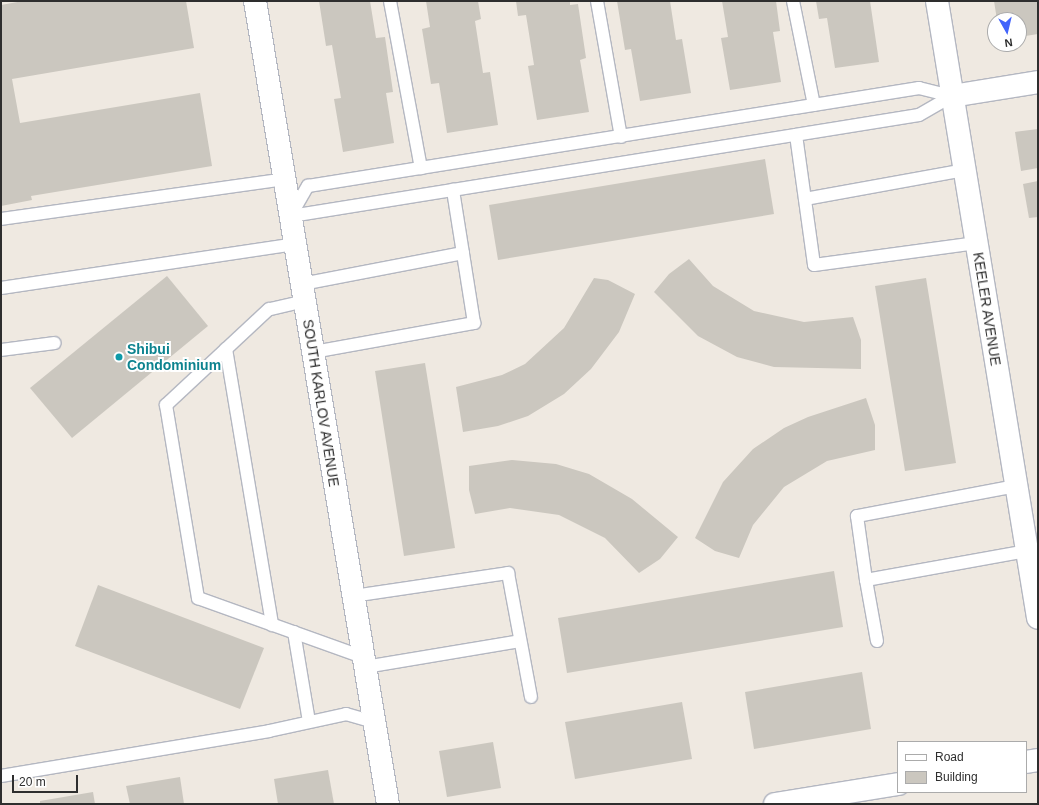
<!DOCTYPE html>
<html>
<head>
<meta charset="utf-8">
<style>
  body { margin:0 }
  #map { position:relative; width:1039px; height:805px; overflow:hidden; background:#efe9e1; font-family:Arial,sans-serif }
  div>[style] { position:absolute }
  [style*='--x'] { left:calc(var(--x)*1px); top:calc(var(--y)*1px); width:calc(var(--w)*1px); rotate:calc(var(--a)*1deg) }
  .building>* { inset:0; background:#cbc7bf }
  .roads { filter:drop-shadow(1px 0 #b4b7c1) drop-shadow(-1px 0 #b4b7c1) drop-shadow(0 1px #b4b7c1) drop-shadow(0 -1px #b4b7c1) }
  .lane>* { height:12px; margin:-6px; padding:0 6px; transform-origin:6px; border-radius:6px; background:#fff }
  .street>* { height:22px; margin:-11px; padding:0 11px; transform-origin:11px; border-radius:11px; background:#fff }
  .dots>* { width:11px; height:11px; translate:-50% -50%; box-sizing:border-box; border:2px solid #fff; border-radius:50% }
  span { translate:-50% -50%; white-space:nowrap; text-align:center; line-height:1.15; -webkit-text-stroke:4px #fff; paint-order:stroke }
  .street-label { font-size:14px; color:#2e2e2e }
  .culture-label { font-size:14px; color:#0d838f; font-weight:700 }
  .left { translate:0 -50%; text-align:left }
  .frame { position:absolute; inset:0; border:2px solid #2e2e2e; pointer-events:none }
  .legend { position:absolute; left:897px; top:741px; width:130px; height:52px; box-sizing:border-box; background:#fff; border:1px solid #ababab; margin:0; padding:5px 7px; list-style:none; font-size:12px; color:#2e2e2e }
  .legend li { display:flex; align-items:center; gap:8px; height:20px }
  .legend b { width:20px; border:1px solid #ababab }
  .north { position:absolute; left:987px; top:12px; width:40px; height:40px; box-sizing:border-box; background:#fff; border:1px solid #ababab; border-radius:50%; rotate:172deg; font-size:11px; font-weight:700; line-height:16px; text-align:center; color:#2e2e2e }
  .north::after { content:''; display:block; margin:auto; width:14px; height:18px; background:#4264fb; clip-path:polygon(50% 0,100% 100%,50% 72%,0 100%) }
  .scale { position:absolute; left:12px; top:775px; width:66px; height:18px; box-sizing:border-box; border:2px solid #2e2e2e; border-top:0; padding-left:5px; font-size:12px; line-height:14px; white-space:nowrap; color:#2e2e2e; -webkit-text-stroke:3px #fff; paint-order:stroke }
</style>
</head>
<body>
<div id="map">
  <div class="building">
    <i style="clip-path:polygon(23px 1px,186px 1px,194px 48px,12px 79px,20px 123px,200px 93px,212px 166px,31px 196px,32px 200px,1px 206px,1px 5px)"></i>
    <i style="clip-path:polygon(319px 1px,370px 1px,376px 38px,385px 37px,393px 92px,386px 93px,394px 143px,343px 152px,334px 99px,341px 98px,332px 45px,326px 46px)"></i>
    <i style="clip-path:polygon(426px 1px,478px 1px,481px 19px,475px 21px,483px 73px,490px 72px,498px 125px,447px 133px,439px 83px,431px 84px,422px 29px,430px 27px)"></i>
    <i style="clip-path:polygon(516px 1px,570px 1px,570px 5px,578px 4px,586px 58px,580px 60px,589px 112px,537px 120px,528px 66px,534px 65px,526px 15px,518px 16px)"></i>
    <i style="clip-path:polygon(617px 1px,670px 1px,676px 40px,682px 39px,691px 93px,640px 101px,631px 49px,625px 50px)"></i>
    <i style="clip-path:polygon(722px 1px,776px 1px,780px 31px,773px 32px,781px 82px,730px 90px,721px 38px,728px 37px)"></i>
    <i style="clip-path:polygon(816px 1px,870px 1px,879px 62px,835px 68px,827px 18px,819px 19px)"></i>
    <i style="clip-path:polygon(994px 1px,1038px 1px,1038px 34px,1019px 37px,1019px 20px,997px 20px)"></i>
    <i style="clip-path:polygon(1038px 129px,1038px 168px,1021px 171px,1015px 132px)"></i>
    <i style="clip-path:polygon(765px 159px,774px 214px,498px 260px,489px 205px)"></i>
    <i style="clip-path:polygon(1038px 181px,1038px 217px,1029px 218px,1023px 184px)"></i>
    <i style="clip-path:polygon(689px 259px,713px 286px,754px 311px,804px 322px,853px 317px,861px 340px,861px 369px,774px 367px,737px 357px,698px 336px,654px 292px,669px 274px)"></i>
    <i style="clip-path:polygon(167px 276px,208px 326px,72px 438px,30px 388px)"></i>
    <i style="clip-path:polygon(594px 278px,608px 280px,635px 294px,619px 332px,591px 369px,564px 394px,528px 416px,498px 426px,463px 432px,456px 387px,502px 375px,525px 364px,564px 328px)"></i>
    <i style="clip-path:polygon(926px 278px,956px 463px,905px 471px,875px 286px)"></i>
    <i style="clip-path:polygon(425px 363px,455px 548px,404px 556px,375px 371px)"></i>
    <i style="clip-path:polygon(866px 398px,875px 425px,875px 450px,827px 461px,784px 487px,753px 525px,739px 558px,715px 551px,695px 538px,723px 482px,753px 449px,784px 428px,808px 417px)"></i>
    <i style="clip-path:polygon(512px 460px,556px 464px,589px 474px,632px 499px,678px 537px,660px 559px,639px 573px,605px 538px,559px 515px,510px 508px,475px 514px,469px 490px,469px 466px)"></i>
    <i style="clip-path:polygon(834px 571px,843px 627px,567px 673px,558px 618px)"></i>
    <i style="clip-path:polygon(98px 585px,264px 648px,240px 709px,75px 646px)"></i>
    <i style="clip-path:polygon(862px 672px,871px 729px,754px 749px,745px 692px)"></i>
    <i style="clip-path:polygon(682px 702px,692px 759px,575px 779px,565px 722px)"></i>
    <i style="clip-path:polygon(493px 742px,501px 788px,447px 797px,439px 751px)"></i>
    <i style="clip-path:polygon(328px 770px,334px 804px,278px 804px,274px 779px)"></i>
    <i style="clip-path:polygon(180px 777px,184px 804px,130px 804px,126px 786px)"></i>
    <i style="clip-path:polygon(93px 792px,95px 804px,40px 804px,40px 801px)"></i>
  </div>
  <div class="roads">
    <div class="lane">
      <i style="--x:390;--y:1;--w:170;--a:79.5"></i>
      <i style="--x:597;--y:1;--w:138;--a:80"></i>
      <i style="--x:793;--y:1;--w:106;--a:78.6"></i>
      <i style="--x:796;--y:135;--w:131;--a:82.1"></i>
      <i style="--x:814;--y:265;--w:164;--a:-7.7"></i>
      <i style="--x:805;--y:199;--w:163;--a:-10.3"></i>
      <i style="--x:291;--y:215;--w:34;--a:-60"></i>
      <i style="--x:308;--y:186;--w:619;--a:-9.11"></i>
      <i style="--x:919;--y:88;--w:34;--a:14"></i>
      <i style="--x:291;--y:216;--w:636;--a:-9.14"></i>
      <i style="--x:919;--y:115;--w:38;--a:-30"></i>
      <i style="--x:1;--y:219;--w:286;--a:-8"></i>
      <i style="--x:302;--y:284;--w:164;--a:-10.9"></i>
      <i style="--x:1;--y:288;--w:297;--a:-8.5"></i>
      <i style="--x:305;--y:301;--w:37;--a:167"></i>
      <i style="--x:269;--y:309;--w:141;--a:137"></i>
      <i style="--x:166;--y:405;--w:196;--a:80.6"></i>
      <i style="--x:198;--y:598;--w:175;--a:19.7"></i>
      <i style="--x:226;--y:349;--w:280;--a:80.5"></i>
      <i style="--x:1;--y:350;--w:54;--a:-7.4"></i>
      <i style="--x:313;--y:352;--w:164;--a:-10.2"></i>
      <i style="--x:474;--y:323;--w:135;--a:-99"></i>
      <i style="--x:1016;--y:486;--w:162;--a:169.3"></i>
      <i style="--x:857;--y:516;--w:65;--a:82"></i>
      <i style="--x:866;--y:580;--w:164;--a:-10.2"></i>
      <i style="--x:866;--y:580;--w:62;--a:79.8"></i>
      <i style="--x:353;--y:596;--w:157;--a:-8.4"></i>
      <i style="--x:508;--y:573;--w:126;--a:79.5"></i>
      <i style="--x:294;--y:632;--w:91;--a:80.5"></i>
      <i style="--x:365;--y:667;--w:157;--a:-9.5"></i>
      <i style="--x:1;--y:776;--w:272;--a:-9.5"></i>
      <i style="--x:269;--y:731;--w:79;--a:-12.4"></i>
      <i style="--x:346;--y:714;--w:29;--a:16"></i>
    </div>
    <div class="street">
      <i style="--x:255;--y:1;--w:814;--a:80.6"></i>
      <i style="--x:937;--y:1;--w:625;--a:80.7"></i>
      <i style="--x:952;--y:96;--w:87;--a:-9.2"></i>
      <i style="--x:1026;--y:762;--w:12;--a:-9"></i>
      <i style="--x:775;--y:804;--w:125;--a:-9.2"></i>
    </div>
  </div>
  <div class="dots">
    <i style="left:119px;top:357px;background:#0f9aa8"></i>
  </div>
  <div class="street-label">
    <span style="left:987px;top:309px;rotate:81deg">KEELER AVENUE</span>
    <span style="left:321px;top:403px;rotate:81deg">SOUTH KARLOV AVENUE</span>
  </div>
  <div class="culture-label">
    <span class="left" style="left:127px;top:357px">Shibui<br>Condominium</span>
  </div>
  <div class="frame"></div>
  <ul class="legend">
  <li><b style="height:5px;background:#fff"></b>Road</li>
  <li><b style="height:11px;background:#cbc7bf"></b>Building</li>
  </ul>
  <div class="north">N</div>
  <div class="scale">20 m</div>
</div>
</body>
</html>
